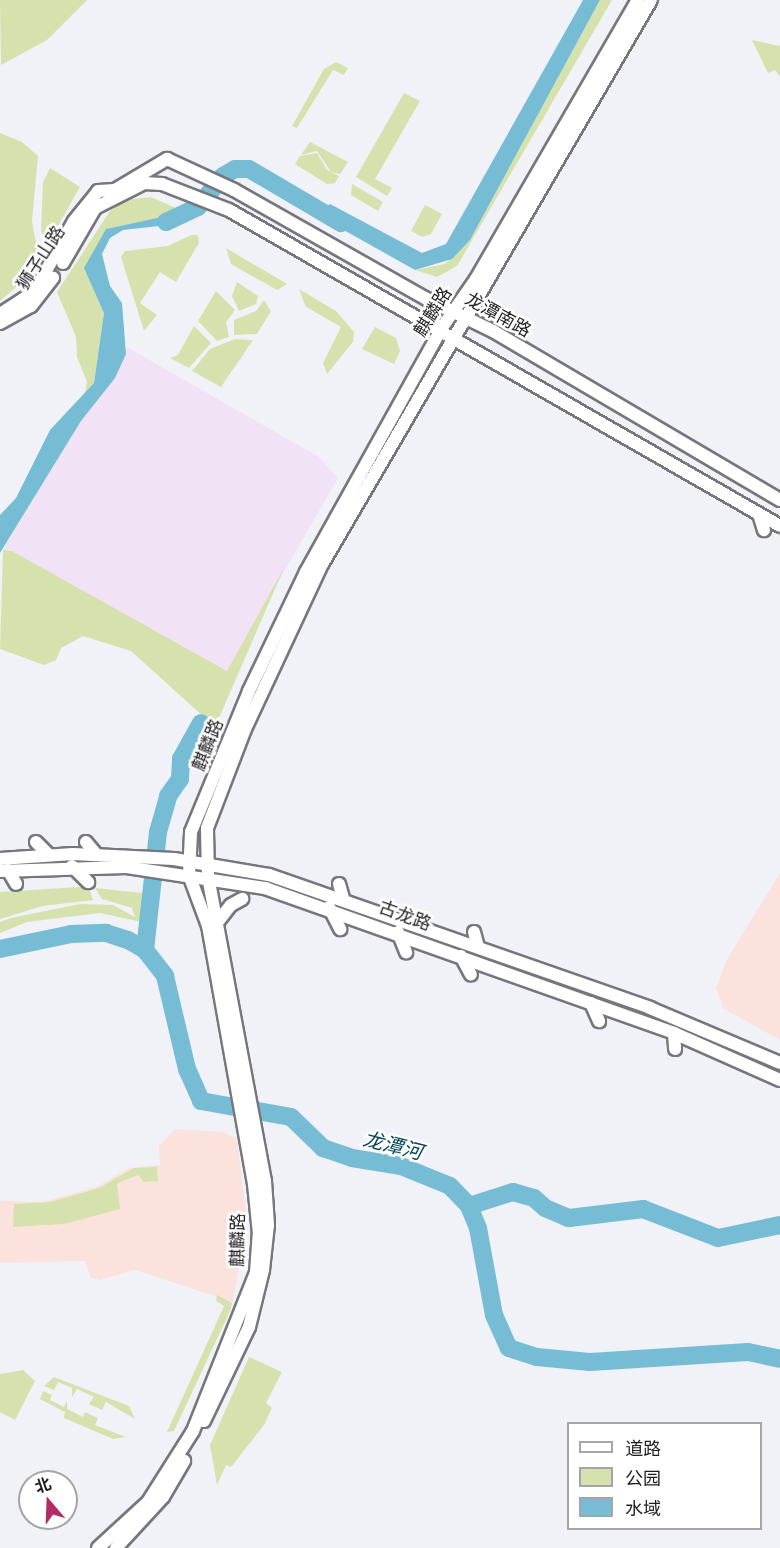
<!DOCTYPE html>
<meta charset="utf-8">
<style>
body{margin:0}
#map{position:relative;width:780px;height:1548px;overflow:hidden;background:#f1f2f8;font-family:"IBM Plex Serif","Noto Sans SC",serif}
div>[style]{position:absolute}
[style*='--x']{left:calc(var(--x)*1px);top:calc(var(--y)*1px);width:calc(var(--w)*1px);rotate:calc(var(--a)*1deg)}
.commercial>*{inset:0;background:#fce2dc}
.industrial>*{inset:0;background:#f1e2f6}
.green>*{inset:0;background:#d5e2ad}
.water>*{inset:0;background:#76bcd5}
.river>*{height:18px;margin:-9px;padding:0 9px;transform-origin:9px;border-radius:9px;background:#76bcd5}
.roads{filter:drop-shadow(2px 0 #76777d) drop-shadow(-2px 0 #76777d) drop-shadow(0 2px #76777d) drop-shadow(0 -2px #76777d)}
.secondary>*{height:12px;margin:-6px;padding:0 6px;transform-origin:6px;border-radius:6px;background:#fff}
.primary>*{height:12px;margin:-6px;padding:0 6px;transform-origin:6px;border-radius:6px;background:#fff}
span{translate:-50% -50%;white-space:nowrap;text-align:center;line-height:1.15;-webkit-text-stroke:5px #fff;paint-order:stroke}
.street-label{font-size:18px;color:#1f1f22}
.water-label{font-size:20px;color:#044557;font-style:italic}
.legend{position:absolute;left:567px;top:1422px;width:195px;height:108px;box-sizing:border-box;background:#fff;border:2px solid #a5a5a7;margin:0;padding:8px 10px;list-style:none;font-size:18px;color:#1f1f22}
.legend li{display:flex;align-items:center;gap:12px;height:30px}
.legend b{width:30px;border:2px solid #a5a5a7}
.north{position:absolute;left:18px;top:1470px;width:60px;height:60px;box-sizing:border-box;background:#fff;border:2px solid #a5a5a7;border-radius:50%;rotate:341deg;font-size:16px;font-weight:700;line-height:24px;text-align:center;color:#1f1f22}
.north::after{content:'';display:block;margin:auto;width:21px;height:27px;background:#b52b66;clip-path:polygon(50% 0,100% 100%,50% 72%,0 100%)}
</style>
<div id="map">
<div class="commercial">
<i style="clip-path:polygon(780px 873px,780px 1040px,723px 1008px,716px 988px,726px 961px)"></i>
<i style="clip-path:polygon(175px 1129px,223px 1132px,237px 1139px,247px 1220px,233px 1302px,135px 1270px,100px 1280px,91px 1278px,85px 1261px,0 1263px,0 1201px,43px 1202px,96px 1187px,129px 1168px,160px 1165px,159px 1146px)"></i>
</div>
<div class="industrial">
<i style="clip-path:polygon(127px 347px,319px 457px,338px 478px,227px 671px,12px 551px,3px 550px,81px 421px,115px 378px)"></i>
</div>
<div class="green">
<i style="clip-path:polygon(0 0,87px 0,47px 40px,1px 65px)"></i>
<i style="clip-path:polygon(600px 0,612px 0,457px 266px,437px 277px,415px 270px,445px 264px,470px 240px)"></i>
<i style="clip-path:polygon(752px 40px,780px 46px,780px 77px,775px 70px,768px 73px)"></i>
<i style="clip-path:polygon(336px 62px,348px 68px,344px 75px,333px 70px,297px 128px,292px 126px,324px 69px)"></i>
<i style="clip-path:polygon(404px 93px,420px 101px,375px 179px,392px 188px,387px 196px,356px 177px)"></i>
<i style="clip-path:polygon(0 133px,22px 142px,38px 156px,32px 221px,40px 266px,0 301px)"></i>
<i style="clip-path:polygon(310px 142px,348px 162px,340px 174px,331px 172px,317px 151px,301px 155px)"></i>
<i style="clip-path:polygon(317px 153px,327px 170px,339px 176px,335px 183px,327px 184px,295px 164px,300px 156px)"></i>
<i style="clip-path:polygon(50px 168px,80px 187px,46px 247px,41px 230px,43px 182px)"></i>
<i style="clip-path:polygon(352px 184px,383px 202px,378px 211px,351px 195px)"></i>
<i style="clip-path:polygon(151px 197px,185px 212px,107px 229px,85px 271px,98px 291px,104px 313px,94px 383px,85px 394px,87px 382px,77px 357px,76px 337px,57px 292px,110px 211px,125px 200px)"></i>
<i style="clip-path:polygon(425px 205px,442px 214px,431px 234px,422px 237px,411px 231px)"></i>
<i style="clip-path:polygon(191px 235px,198px 235px,199px 243px,176px 282px,160px 272px,140px 303px,157px 315px,144px 331px,121px 257px,125px 251px,168px 246px)"></i>
<i style="clip-path:polygon(226px 248px,287px 284px,277px 290px,231px 264px)"></i>
<i style="clip-path:polygon(237px 282px,258px 296px,256px 304px,239px 311px,232px 296px)"></i>
<i style="clip-path:polygon(299px 289px,336px 311px,354px 332px,353px 342px,327px 374px,323px 363px,341px 327px,306px 307px)"></i>
<i style="clip-path:polygon(216px 291px,235px 310px,226px 322px,229px 337px,217px 341px,198px 321px)"></i>
<i style="clip-path:polygon(264px 300px,271px 311px,257px 334px,234px 335px,234px 320px,256px 311px)"></i>
<i style="clip-path:polygon(194px 326px,211px 343px,189px 368px,170px 358px,178px 355px)"></i>
<i style="clip-path:polygon(375px 327px,396px 338px,400px 351px,394px 364px,362px 349px)"></i>
<i style="clip-path:polygon(235px 339px,253px 340px,221px 387px,192px 371px,210px 349px)"></i>
<i style="clip-path:polygon(3px 550px,12px 551px,227px 671px,285px 566px,215px 727px,131px 651px,83px 636px,61px 648px,56px 660px,44px 665px,0 649px)"></i>
<i style="clip-path:polygon(79px 887px,89px 888px,93px 900px,43px 906px,0 919px,0 892px)"></i>
<i style="clip-path:polygon(95px 888px,143px 893px,142px 922px,100px 913px,27px 922px,0 933px,0 922px,11px 918px,80px 904px,113px 905px,135px 917px,132px 908px,102px 899px)"></i>
<i style="clip-path:polygon(157px 1167px,158px 1181px,143px 1182px,139px 1175px,117px 1183px,120px 1209px,64px 1224px,13px 1227px,14px 1204px,50px 1202px,99px 1188px,134px 1168px)"></i>
<i style="clip-path:polygon(217px 1295px,232px 1303px,230px 1311px,174px 1431px,167px 1432px,224px 1306px,216px 1301px)"></i>
<i style="clip-path:polygon(249px 1357px,282px 1372px,266px 1403px,272px 1408px,264px 1425px,231px 1467px,226px 1465px,217px 1485px,210px 1445px)"></i>
<i style="clip-path:polygon(23px 1370px,35px 1381px,15px 1420px,0 1412px,0 1374px)"></i>
<i style="clip-path:polygon(54px 1377px,129px 1406px,135px 1419px,106px 1402px,102px 1410px,89px 1404px,94px 1397px,77px 1389px,72px 1397px,72px 1388px,58px 1382px,54px 1390px,44px 1386px)"></i>
<i style="clip-path:polygon(43px 1391px,52px 1395px,50px 1400px,64px 1407px,67px 1401px,67px 1409px,83px 1417px,85px 1412px,98px 1418px,95px 1425px,126px 1437px,113px 1439px,64px 1418px,65px 1412px,40px 1399px)"></i>
</div>
<div class="water">
<i style="clip-path:polygon(583px 0,600px 0,470px 240px,452px 259px,415px 270px,317px 215px,330px 204px,422px 253px,446px 244px)"></i>
<i style="clip-path:polygon(185px 212px,192px 215px,168px 225px,123px 230px,110px 238px,102px 254px,110px 286px,122px 303px,126px 354px,115px 378px,81px 421px,0 553px,0 515px,16px 498px,50px 430px,94px 383px,104px 313px,84px 268px,106px 229px)"></i>
</div>
<div class="river">
<i style="--x:166;--y:222;--w:35;--a:-25"></i>
<i style="--x:198;--y:207;--w:40;--a:-51"></i>
<i style="--x:223;--y:176;--w:14;--a:-30"></i>
<i style="--x:235;--y:169;--w:14;--a:0"></i>
<i style="--x:249;--y:169;--w:107;--a:30.4"></i>
<i style="--x:0;--y:949;--w:73;--a:-11.9"></i>
<i style="--x:71;--y:934;--w:35;--a:-2"></i>
<i style="--x:106;--y:933;--w:23;--a:18"></i>
<i style="--x:128;--y:940;--w:20;--a:30"></i>
<i style="--x:145;--y:950;--w:33;--a:52"></i>
<i style="--x:165;--y:976;--w:96;--a:76.7"></i>
<i style="--x:187;--y:1069;--w:35;--a:66"></i>
<i style="--x:201;--y:1101;--w:91;--a:10.1"></i>
<i style="--x:291;--y:1117;--w:45;--a:44.1"></i>
<i style="--x:323;--y:1148;--w:31;--a:19"></i>
<i style="--x:352;--y:1158;--w:50;--a:9.3"></i>
<i style="--x:401;--y:1166;--w:53;--a:22.2"></i>
<i style="--x:450;--y:1186;--w:28;--a:46"></i>
<i style="--x:469;--y:1206;--w:24;--a:68"></i>
<i style="--x:478;--y:1228;--w:88;--a:79.6"></i>
<i style="--x:494;--y:1315;--w:36;--a:66"></i>
<i style="--x:509;--y:1348;--w:29;--a:18"></i>
<i style="--x:537;--y:1357;--w:53;--a:5.4"></i>
<i style="--x:590;--y:1362;--w:158;--a:-3.6"></i>
<i style="--x:748;--y:1352;--w:33;--a:12"></i>
<i style="--x:145;--y:950;--w:119;--a:-83.7"></i>
<i style="--x:158;--y:832;--w:37;--a:-74"></i>
<i style="--x:168;--y:796;--w:21;--a:-55"></i>
<i style="--x:180;--y:779;--w:20;--a:-87"></i>
<i style="--x:181;--y:759;--w:41;--a:-60.9"></i>
<i style="--x:469;--y:1206;--w:46;--a:-17.7"></i>
<i style="--x:513;--y:1192;--w:22;--a:16"></i>
<i style="--x:534;--y:1198;--w:15;--a:42"></i>
<i style="--x:545;--y:1208;--w:26;--a:23"></i>
<i style="--x:569;--y:1218;--w:75;--a:-6.9"></i>
<i style="--x:643;--y:1209;--w:80;--a:21.1"></i>
<i style="--x:718;--y:1238;--w:63;--a:-11.8"></i>
</div>
<div class="roads">
<div class="secondary">
<i style="--x:63;--y:263;--w:64;--a:-59.8"></i>
<i style="--x:95;--y:208;--w:55;--a:-27"></i>
<i style="--x:144;--y:183;--w:18;--a:3"></i>
<i style="--x:162;--y:184;--w:72;--a:21.2"></i>
<i style="--x:229;--y:210;--w:635;--a:29.83"></i>
<i style="--x:0;--y:314;--w:40;--a:-32.9"></i>
<i style="--x:34;--y:292;--w:81;--a:-60.6"></i>
<i style="--x:74;--y:221;--w:38;--a:-51"></i>
<i style="--x:98;--y:191;--w:17;--a:-3"></i>
<i style="--x:115;--y:190;--w:61;--a:-30.8"></i>
<i style="--x:167;--y:159;--w:74;--a:24.8"></i>
<i style="--x:234;--y:190;--w:222;--a:29.5"></i>
<i style="--x:427;--y:299;--w:73;--a:25.9"></i>
<i style="--x:493;--y:331;--w:333;--a:30.5"></i>
<i style="--x:0;--y:323;--w:35;--a:-29"></i>
<i style="--x:31;--y:306;--w:36;--a:-52"></i>
<i style="--x:759;--y:514;--w:17;--a:73"></i>
<i style="--x:216;--y:924;--w:24;--a:-52"></i>
<i style="--x:231;--y:905;--w:13;--a:-29"></i>
<i style="--x:204;--y:1421;--w:104;--a:-64.4"></i>
<i style="--x:249;--y:1327;--w:59;--a:-76.2"></i>
<i style="--x:263;--y:1270;--w:45;--a:-83.7"></i>
<i style="--x:268;--y:1225;--w:44;--a:-93.9"></i>
<i style="--x:265;--y:1181;--w:309;--a:-100.6"></i>
<i style="--x:208;--y:877;--w:49;--a:-91.2"></i>
<i style="--x:207;--y:828;--w:106;--a:-69"></i>
<i style="--x:245;--y:729;--w:180;--a:-65"></i>
<i style="--x:321;--y:566;--w:655;--a:-59.76"></i>
<i style="--x:98;--y:1548;--w:68;--a:-42.6"></i>
<i style="--x:148;--y:1502;--w:84;--a:-57.6"></i>
<i style="--x:193;--y:1431;--w:170;--a:-68.3"></i>
<i style="--x:256;--y:1273;--w:39;--a:-86"></i>
<i style="--x:259;--y:1234;--w:50;--a:-95.7"></i>
<i style="--x:254;--y:1184;--w:262;--a:-100.1"></i>
<i style="--x:208;--y:926;--w:54;--a:-110.4"></i>
<i style="--x:189;--y:875;--w:43;--a:-87.3"></i>
<i style="--x:191;--y:832;--w:152;--a:-67.6"></i>
<i style="--x:249;--y:691;--w:132;--a:-64.4"></i>
<i style="--x:306;--y:572;--w:278;--a:-60.9"></i>
<i style="--x:441;--y:329;--w:61;--a:-55"></i>
<i style="--x:476;--y:279;--w:323;--a:-59.9"></i>
<i style="--x:116;--y:1548;--w:69;--a:-47.3"></i>
<i style="--x:163;--y:1497;--w:42;--a:-59.7"></i>
</div>
<div class="primary">
<i style="--x:36;--y:842;--w:18;--a:45"></i>
<i style="--x:86;--y:842;--w:17;--a:50"></i>
<i style="--x:0;--y:859;--w:73;--a:-3.9"></i>
<i style="--x:73;--y:854;--w:101;--a:2.8"></i>
<i style="--x:174;--y:859;--w:96;--a:9.6"></i>
<i style="--x:269;--y:875;--w:404;--a:19.2"></i>
<i style="--x:650;--y:1008;--w:141;--a:22.9"></i>
<i style="--x:72;--y:866;--w:23;--a:45"></i>
<i style="--x:8;--y:870;--w:16;--a:60"></i>
<i style="--x:0;--y:871;--w:126;--a:-1.8"></i>
<i style="--x:126;--y:867;--w:141;--a:8.6"></i>
<i style="--x:265;--y:888;--w:434;--a:19.5"></i>
<i style="--x:674;--y:1033;--w:116;--a:23.9"></i>
<i style="--x:339;--y:884;--w:15;--a:74"></i>
<i style="--x:329;--y:907;--w:25;--a:63"></i>
<i style="--x:398;--y:932;--w:22;--a:68"></i>
<i style="--x:474;--y:932;--w:16;--a:75"></i>
<i style="--x:461;--y:956;--w:21;--a:62"></i>
<i style="--x:591;--y:1003;--w:20;--a:66"></i>
<i style="--x:674;--y:1033;--w:16;--a:86"></i>
</div>
</div>
<div class="street-label">
<span style="left:41px;top:258px;rotate:-57deg">狮子山路</span>
<span style="left:433px;top:312px;rotate:-58deg">麒麟路</span>
<span style="left:498px;top:315px;rotate:29deg">龙潭南路</span>
<span style="left:208px;top:745px;rotate:-68deg">麒麟路</span>
<span style="left:405px;top:916px;rotate:20deg">古龙路</span>
<span style="left:238px;top:1240px;rotate:-89deg">麒麟路</span>
</div>
<div class="water-label">
<span style="left:393px;top:1145px;rotate:14deg">龙潭河</span>
</div>
<ul class="legend">
<li><b style="height:8px;background:#fff"></b>道路</li>
<li><b style="height:16px;background:#d5e2ad"></b>公园</li>
<li><b style="height:16px;background:#76bcd5"></b>水域</li>
</ul>
<div class="north">北</div>
</div>
